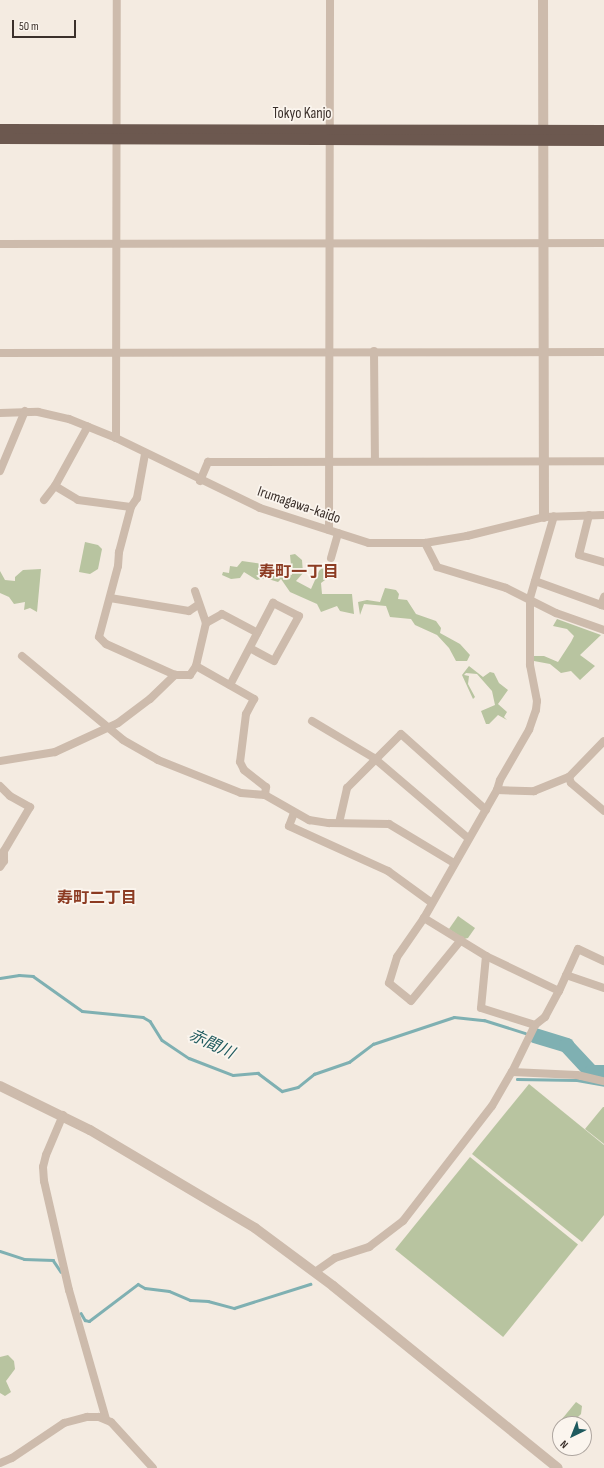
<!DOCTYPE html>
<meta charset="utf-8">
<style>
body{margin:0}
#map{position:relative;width:604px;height:1468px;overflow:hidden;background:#f4ebe1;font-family:"Sofia Sans Condensed","Noto Sans JP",sans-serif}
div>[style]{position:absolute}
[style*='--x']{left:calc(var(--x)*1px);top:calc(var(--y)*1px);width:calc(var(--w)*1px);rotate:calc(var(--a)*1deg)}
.green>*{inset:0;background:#b8c4a0;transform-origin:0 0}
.stream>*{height:2.5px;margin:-1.25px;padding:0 1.25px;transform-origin:1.25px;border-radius:1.25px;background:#7fb0b2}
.river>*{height:15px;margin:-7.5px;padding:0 7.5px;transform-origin:7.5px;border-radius:7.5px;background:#7fb0b2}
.minor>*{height:8px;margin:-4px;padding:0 4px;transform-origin:4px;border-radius:4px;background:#cdbbac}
.tertiary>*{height:10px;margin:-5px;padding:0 5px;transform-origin:5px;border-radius:5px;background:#cdbbac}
.trunk>*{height:11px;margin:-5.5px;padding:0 5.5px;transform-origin:5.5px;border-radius:5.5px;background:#6c584f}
span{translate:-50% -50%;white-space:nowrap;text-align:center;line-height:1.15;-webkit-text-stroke:3.5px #fbf5ee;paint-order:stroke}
.street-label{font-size:15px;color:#3b302b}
.neighbourhood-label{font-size:16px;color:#8c3b22;font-weight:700}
.water-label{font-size:16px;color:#1f5a5e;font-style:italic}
.north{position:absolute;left:552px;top:1416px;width:40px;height:40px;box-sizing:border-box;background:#fbf5ee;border:1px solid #aea6a0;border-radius:50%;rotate:223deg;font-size:11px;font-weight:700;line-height:16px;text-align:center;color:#3b302b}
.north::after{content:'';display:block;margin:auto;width:14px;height:18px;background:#1f5a5e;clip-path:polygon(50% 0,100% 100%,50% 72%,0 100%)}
.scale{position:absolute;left:12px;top:20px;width:64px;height:18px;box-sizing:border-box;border:2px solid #3b302b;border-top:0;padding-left:5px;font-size:12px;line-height:14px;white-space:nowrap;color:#3b302b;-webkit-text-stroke:3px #fbf5ee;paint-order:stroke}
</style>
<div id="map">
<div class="green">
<i style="clip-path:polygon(85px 542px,98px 545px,102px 549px,98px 569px,90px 574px,79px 572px)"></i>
<i style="clip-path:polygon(295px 554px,302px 560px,303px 573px,296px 581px,311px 589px,319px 571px,323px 567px,326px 569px,324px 575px,325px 580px,321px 583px,322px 594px,352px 594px,354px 614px,340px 611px,337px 606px,321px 612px,317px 604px,290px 592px,281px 579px,278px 582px,265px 578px,257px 580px,244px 572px,240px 578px,231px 579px,222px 575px,223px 572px,229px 573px,230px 566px,237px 567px,242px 561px,263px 564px,276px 573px,292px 575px,290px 555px)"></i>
<i style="clip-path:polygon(41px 569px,37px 612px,30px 608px,24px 610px,25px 602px,14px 604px,9px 597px,0 593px,0 571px,5px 580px,15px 581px,15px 577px,23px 570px)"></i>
<i style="clip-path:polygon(385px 588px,396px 590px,399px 594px,398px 599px,407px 600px,416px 614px,436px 621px,441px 628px,440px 633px,460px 644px,470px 655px,467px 661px,456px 661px,449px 648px,437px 635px,415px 625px,411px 619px,390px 617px,386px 606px,364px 604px,360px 615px,358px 602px,367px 600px,380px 602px)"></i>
<i style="clip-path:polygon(557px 619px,601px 635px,580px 655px,595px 666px,580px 680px,571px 671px,561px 673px,550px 664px,534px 661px,533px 658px,534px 656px,544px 656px,558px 662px,571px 642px,574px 636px,567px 629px,553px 626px)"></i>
<i style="clip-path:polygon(469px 666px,483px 677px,490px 672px,494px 673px,499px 683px,508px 690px,498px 704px,507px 712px,504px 717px,507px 720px,498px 715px,489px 724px,486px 724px,481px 711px,495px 705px,492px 691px,477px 674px,466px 673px,464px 675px,469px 676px,468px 684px,475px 697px,473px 699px,462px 675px)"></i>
<i style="clip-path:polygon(458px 916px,475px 928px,468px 938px,464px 939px,449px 929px)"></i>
<i style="clip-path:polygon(529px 1084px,604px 1145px,604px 1215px,582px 1242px,472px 1154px)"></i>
<i style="clip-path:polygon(603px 1107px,604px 1107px,604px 1144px,585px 1129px)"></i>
<i style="left:470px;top:1157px;width:139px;height:119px;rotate:39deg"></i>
<i style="clip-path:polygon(8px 1355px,14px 1361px,15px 1369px,6px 1381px,11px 1392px,5px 1396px,0 1393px,0 1357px)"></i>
<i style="clip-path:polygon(576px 1402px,582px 1406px,581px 1414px,573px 1422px,564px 1423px,562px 1419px)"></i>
</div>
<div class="stream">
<i style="--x:0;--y:978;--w:19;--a:-9"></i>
<i style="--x:19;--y:975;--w:14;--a:4"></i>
<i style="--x:33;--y:976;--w:60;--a:35.5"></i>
<i style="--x:82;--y:1011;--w:61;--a:5.6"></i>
<i style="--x:143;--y:1017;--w:8;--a:30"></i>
<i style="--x:150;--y:1021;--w:22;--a:58"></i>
<i style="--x:162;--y:1040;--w:32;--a:34"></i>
<i style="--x:189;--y:1058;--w:47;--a:21.1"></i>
<i style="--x:233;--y:1075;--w:25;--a:-5"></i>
<i style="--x:258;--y:1073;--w:30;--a:37"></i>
<i style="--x:282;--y:1091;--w:16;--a:-14"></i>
<i style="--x:298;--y:1087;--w:21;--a:-39"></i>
<i style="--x:314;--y:1074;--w:37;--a:-19"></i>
<i style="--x:349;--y:1062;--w:30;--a:-37"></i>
<i style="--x:373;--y:1044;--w:85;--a:-18.4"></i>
<i style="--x:454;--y:1017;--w:30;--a:6"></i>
<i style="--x:484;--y:1020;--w:43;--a:17.6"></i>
<i style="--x:517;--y:1079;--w:60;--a:1"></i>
<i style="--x:577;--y:1080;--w:27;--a:10"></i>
<i style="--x:0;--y:1251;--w:25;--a:18"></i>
<i style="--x:24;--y:1259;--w:29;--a:2"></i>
<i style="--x:53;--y:1260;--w:14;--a:56"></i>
<i style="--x:81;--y:1313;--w:8;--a:60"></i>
<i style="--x:85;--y:1320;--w:4;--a:14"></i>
<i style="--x:89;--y:1321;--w:61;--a:-37.1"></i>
<i style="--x:138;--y:1284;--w:8;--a:30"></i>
<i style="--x:145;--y:1288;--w:24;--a:7"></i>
<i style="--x:169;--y:1291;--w:23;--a:23"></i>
<i style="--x:190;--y:1300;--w:18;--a:3"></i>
<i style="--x:208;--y:1301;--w:27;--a:15"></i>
<i style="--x:234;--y:1308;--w:80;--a:-17.5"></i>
</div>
<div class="river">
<i style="--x:534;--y:1035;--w:34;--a:17"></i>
<i style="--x:566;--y:1045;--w:37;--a:47"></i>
<i style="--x:591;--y:1072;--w:13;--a:0"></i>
</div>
<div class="minor">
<i style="--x:0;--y:244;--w:604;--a:-0.09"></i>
<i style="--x:374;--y:351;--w:110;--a:89.5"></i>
<i style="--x:0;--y:353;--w:604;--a:-0.09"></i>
<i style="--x:0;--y:413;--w:38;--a:-2"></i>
<i style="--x:38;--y:412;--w:32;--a:13"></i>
<i style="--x:69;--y:419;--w:51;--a:22"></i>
<i style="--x:116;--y:438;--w:160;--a:25.9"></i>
<i style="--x:260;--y:508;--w:114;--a:17.8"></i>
<i style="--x:369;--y:543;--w:56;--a:0"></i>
<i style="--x:425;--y:543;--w:43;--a:-9.5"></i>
<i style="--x:467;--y:536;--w:79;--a:-13.9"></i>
<i style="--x:544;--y:517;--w:60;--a:-1.9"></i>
<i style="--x:116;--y:438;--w:438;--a:-89.9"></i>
<i style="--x:145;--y:454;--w:45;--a:100.3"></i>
<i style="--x:137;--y:498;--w:11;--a:124"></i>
<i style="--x:131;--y:507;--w:47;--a:104.9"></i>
<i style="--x:119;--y:552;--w:14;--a:94"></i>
<i style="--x:118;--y:566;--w:73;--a:105"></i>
<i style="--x:99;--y:637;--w:10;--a:45"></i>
<i style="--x:106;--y:644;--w:76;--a:24.2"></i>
<i style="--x:0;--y:471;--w:65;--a:-67.4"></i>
<i style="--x:200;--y:481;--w:21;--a:-67"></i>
<i style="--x:208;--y:462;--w:396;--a:-0.1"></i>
<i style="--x:55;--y:486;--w:27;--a:31"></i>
<i style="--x:78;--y:500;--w:53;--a:7.5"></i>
<i style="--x:44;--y:500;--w:18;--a:-52"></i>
<i style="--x:55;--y:486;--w:68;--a:-61.2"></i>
<i style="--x:589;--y:515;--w:41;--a:104"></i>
<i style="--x:579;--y:555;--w:26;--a:16"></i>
<i style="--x:329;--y:530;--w:530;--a:-89.89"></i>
<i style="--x:425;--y:543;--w:27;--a:63"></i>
<i style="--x:437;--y:567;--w:72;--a:16.9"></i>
<i style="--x:506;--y:588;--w:56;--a:26.6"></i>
<i style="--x:556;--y:613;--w:51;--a:19.5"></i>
<i style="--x:331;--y:558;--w:26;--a:-74"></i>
<i style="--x:535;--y:581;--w:73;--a:19.9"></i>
<i style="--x:195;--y:591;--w:34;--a:71"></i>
<i style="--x:206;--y:623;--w:44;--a:103.1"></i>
<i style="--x:196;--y:666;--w:67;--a:29.6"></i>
<i style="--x:254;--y:699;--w:17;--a:118"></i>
<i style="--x:246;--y:714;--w:48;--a:97.1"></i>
<i style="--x:240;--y:762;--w:9;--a:63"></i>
<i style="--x:244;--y:770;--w:28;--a:38"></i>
<i style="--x:266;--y:787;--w:8;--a:97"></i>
<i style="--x:110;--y:598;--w:80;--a:9.3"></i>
<i style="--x:189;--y:611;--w:11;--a:-34"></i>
<i style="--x:601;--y:605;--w:9;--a:-69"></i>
<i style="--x:206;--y:623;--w:18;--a:-29"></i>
<i style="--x:222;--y:614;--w:40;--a:28"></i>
<i style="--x:22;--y:656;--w:131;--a:39.7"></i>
<i style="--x:123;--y:740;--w:40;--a:29.7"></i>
<i style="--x:158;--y:760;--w:89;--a:21.7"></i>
<i style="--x:241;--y:793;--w:24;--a:5"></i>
<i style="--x:265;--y:795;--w:51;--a:29.6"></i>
<i style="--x:309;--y:820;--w:20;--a:9"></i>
<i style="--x:329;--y:823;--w:60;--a:1"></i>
<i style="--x:389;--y:824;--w:76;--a:31"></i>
<i style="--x:230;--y:685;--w:93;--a:-62.3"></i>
<i style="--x:273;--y:603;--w:29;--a:27"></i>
<i style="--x:299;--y:616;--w:51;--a:119.1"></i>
<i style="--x:274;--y:661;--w:27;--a:-152"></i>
<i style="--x:312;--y:721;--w:72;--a:30.8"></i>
<i style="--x:374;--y:758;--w:123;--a:40.4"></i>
<i style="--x:0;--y:761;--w:56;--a:-9.3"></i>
<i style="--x:55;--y:752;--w:69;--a:-24.7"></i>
<i style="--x:118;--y:723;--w:40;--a:-37"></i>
<i style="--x:150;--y:699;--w:35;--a:-44"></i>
<i style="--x:175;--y:675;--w:15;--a:0"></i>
<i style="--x:190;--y:675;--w:11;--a:-56"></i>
<i style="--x:569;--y:777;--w:6;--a:72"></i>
<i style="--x:571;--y:783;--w:43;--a:40.3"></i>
<i style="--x:0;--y:786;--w:14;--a:45"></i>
<i style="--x:10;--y:796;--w:23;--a:29"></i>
<i style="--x:30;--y:807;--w:51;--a:120.6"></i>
<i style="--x:4;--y:851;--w:10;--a:90"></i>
<i style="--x:4;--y:861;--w:7;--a:124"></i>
<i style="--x:497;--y:790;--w:37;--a:2"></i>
<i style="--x:534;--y:791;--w:38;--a:-22"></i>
<i style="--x:569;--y:777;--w:50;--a:-45.8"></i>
<i style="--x:294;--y:813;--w:14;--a:111"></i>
<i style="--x:289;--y:826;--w:109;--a:24.4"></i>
<i style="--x:388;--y:871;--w:54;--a:36"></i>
<i style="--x:339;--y:823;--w:36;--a:-77"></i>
<i style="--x:347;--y:788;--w:76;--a:-45"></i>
<i style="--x:401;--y:734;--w:114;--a:41.8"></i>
<i style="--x:424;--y:918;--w:47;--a:124.7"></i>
<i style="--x:397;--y:957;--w:27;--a:107"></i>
<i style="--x:389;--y:983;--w:28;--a:39"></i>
<i style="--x:411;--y:1001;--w:79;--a:-50.7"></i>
<i style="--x:486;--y:956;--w:52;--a:95.5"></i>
<i style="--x:481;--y:1008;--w:57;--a:17.5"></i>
<i style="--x:566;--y:975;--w:40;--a:18.9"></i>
<i style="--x:559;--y:991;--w:46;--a:-65.7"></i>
<i style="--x:578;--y:949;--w:29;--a:25"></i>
<i style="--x:512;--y:1072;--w:52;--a:-63.9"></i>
<i style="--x:535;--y:1025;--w:13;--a:-39"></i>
<i style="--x:545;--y:1017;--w:30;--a:-62"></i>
<i style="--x:559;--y:991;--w:81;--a:-154.4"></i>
<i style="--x:486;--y:956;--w:73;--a:-148.5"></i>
<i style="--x:424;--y:918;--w:147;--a:-60.3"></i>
<i style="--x:497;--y:790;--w:10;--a:-73"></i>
<i style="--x:500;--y:780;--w:58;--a:-59.9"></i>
<i style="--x:529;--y:730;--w:21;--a:-71"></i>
<i style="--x:536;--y:710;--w:9;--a:-84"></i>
<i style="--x:537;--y:701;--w:37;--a:-101"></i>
<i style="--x:530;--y:665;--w:67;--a:-90"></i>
<i style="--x:530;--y:598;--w:85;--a:-73.7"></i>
<i style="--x:63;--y:1115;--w:43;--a:113"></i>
<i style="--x:46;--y:1155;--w:12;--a:104"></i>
<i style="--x:43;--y:1167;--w:14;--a:86"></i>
<i style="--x:44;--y:1181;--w:112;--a:77.1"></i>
<i style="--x:69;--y:1290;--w:134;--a:74"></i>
<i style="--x:315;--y:1272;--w:24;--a:-35"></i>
<i style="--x:335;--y:1258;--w:36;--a:-18"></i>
<i style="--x:369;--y:1247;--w:43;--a:-37.4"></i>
<i style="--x:403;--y:1221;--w:145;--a:-52.3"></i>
<i style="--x:492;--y:1106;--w:39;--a:-60"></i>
<i style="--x:512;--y:1072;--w:65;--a:2.6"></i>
<i style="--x:577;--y:1075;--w:28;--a:13"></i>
<i style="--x:0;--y:1463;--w:13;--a:-23"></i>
<i style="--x:12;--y:1458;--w:63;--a:-33.9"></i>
<i style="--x:64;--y:1423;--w:24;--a:-15"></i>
<i style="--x:87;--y:1417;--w:12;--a:0"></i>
<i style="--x:99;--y:1417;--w:13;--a:23"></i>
<i style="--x:111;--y:1422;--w:62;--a:47.6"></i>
</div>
<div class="tertiary">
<i style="--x:543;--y:0;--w:517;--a:89.89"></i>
<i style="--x:0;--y:1086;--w:100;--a:26.1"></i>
<i style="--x:90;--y:1130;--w:192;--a:30.7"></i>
<i style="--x:255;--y:1228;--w:97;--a:36.6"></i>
<i style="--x:333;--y:1286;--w:289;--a:39"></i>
</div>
<div class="trunk">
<i style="--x:0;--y:129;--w:604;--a:0.09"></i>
<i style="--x:0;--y:138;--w:604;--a:0.19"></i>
</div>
<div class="street-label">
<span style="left:302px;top:114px">Tokyo Kanjo</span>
<span style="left:299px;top:505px;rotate:19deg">Irumagawa-kaido</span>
</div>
<div class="neighbourhood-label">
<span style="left:299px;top:573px">寿町一丁目</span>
<span style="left:97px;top:899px">寿町二丁目</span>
</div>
<div class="water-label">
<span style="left:211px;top:1045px;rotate:25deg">赤間川</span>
</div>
<div class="north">N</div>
<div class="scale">50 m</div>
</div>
